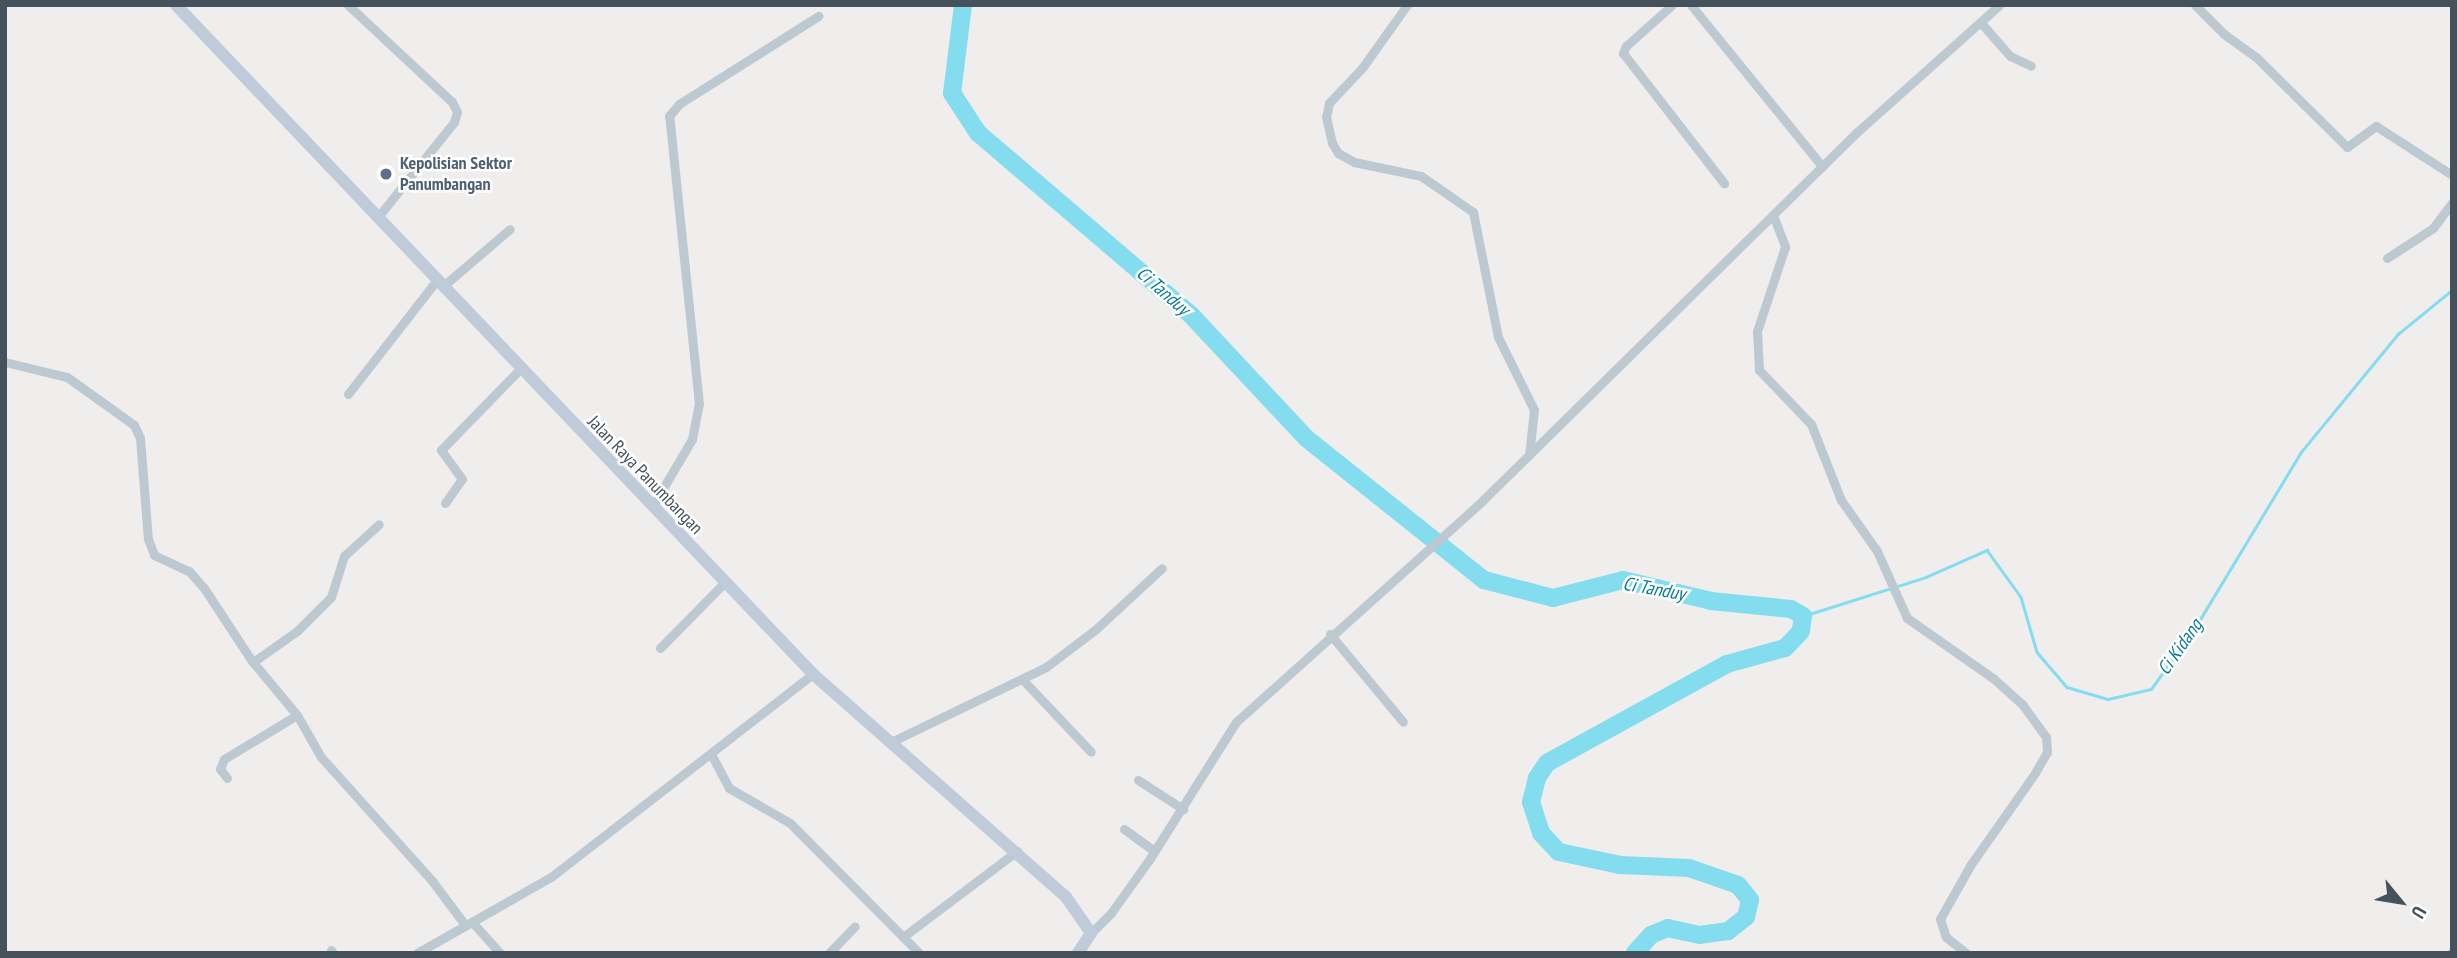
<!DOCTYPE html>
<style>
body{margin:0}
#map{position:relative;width:2457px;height:958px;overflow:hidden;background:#f0eded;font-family:"PT Sans Narrow",sans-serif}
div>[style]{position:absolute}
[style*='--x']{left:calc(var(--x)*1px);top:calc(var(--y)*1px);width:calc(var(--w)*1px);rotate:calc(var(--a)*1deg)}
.stream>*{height:2.5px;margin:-1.25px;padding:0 1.25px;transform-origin:1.25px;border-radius:1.25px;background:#84dcef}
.river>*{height:18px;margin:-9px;padding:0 9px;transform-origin:9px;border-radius:9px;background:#84dcef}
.street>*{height:9px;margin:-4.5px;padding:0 4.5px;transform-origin:4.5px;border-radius:4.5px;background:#bdc9d1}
.secondary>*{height:12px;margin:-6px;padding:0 6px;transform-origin:6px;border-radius:6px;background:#bfcbd8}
.dots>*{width:19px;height:19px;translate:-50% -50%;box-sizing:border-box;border:4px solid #fff;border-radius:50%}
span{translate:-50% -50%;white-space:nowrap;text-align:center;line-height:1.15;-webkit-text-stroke:5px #fff;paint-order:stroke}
.service-label{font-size:18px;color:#4e5e75;font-weight:700}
.left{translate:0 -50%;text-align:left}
.street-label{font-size:18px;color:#45525c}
.water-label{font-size:19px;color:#087c96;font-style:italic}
.frame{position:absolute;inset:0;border:7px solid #45525c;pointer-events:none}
.north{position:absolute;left:2366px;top:867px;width:70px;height:70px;-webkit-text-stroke:5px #fff;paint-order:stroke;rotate:120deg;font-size:19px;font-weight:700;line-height:28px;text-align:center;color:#45525c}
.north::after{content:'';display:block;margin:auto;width:24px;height:32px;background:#45525c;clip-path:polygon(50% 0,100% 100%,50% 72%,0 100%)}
</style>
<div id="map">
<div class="stream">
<i style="--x:1803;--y:616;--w:129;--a:-17.6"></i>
<i style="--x:1926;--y:577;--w:67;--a:-23.9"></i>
<i style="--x:1987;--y:550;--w:58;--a:54.1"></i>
<i style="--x:2021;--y:597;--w:57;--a:73.8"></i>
<i style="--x:2037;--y:652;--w:46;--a:49.4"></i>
<i style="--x:2067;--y:687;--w:43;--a:16.3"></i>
<i style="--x:2108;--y:699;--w:44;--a:-13.1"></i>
<i style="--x:2151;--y:689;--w:72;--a:-54.1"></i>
<i style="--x:2193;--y:631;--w:209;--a:-58.9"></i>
<i style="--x:2301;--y:452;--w:153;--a:-50.6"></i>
<i style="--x:2398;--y:334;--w:70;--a:-39.2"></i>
</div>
<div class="river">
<i style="--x:963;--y:5;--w:89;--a:97.1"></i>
<i style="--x:952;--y:93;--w:48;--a:57"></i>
<i style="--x:978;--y:133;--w:280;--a:40.5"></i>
<i style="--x:1191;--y:315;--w:168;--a:46.9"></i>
<i style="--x:1306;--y:438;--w:228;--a:38.6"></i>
<i style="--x:1484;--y:580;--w:71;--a:14.6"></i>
<i style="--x:1553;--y:598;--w:72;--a:-14.4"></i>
<i style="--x:1623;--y:580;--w:90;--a:13.4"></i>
<i style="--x:1711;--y:601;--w:80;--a:5.7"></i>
<i style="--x:1791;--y:609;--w:14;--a:30"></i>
<i style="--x:1803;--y:616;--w:15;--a:98"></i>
<i style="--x:1801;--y:631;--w:23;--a:133"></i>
<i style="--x:1785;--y:648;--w:60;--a:164.6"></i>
<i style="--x:1727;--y:664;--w:205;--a:151.2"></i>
<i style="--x:1547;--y:763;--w:18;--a:124"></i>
<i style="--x:1537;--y:778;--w:25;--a:104"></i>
<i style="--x:1531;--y:802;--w:33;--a:72"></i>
<i style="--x:1541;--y:833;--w:26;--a:47"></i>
<i style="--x:1559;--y:852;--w:62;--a:12"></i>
<i style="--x:1620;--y:865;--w:69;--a:2.5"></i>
<i style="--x:1689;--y:868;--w:52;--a:19.1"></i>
<i style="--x:1738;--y:885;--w:19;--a:51"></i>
<i style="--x:1750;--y:900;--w:17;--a:103"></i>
<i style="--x:1746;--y:917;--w:23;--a:142"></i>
<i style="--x:1728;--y:931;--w:28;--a:172"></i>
<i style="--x:1700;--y:935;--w:33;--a:-168"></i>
<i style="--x:1668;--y:928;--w:18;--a:158"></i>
<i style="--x:1651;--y:935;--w:24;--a:132"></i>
</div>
<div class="street">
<i style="--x:348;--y:5;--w:142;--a:43"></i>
<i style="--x:452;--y:102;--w:11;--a:63"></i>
<i style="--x:457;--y:112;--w:10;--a:107"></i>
<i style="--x:454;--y:122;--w:123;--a:128.7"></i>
<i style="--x:1407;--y:5;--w:77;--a:125.5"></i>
<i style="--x:1362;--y:68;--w:48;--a:133.3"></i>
<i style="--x:1329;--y:103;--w:14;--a:102"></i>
<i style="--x:1326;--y:117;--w:27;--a:77"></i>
<i style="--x:1332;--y:143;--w:12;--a:59"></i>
<i style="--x:1338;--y:153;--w:18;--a:29"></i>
<i style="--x:1354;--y:162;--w:68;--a:11.8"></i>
<i style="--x:1421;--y:176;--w:63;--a:34.7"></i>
<i style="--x:1473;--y:212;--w:127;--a:78.7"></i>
<i style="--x:1498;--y:337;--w:81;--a:63.7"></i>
<i style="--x:1534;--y:410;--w:45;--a:96.3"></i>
<i style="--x:1672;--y:5;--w:62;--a:138.3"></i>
<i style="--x:1626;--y:46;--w:8;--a:113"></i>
<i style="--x:1623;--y:53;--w:165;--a:52.2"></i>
<i style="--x:1691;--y:5;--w:208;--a:50.9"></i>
<i style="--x:2195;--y:5;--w:41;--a:45"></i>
<i style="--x:2224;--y:34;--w:39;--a:36"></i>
<i style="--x:2256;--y:57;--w:128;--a:44.7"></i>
<i style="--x:2347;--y:147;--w:36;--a:-36"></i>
<i style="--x:2376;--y:126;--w:90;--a:32.8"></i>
<i style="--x:1982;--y:24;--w:43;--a:48.8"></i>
<i style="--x:2010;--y:56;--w:23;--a:25"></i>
<i style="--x:1773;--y:215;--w:34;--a:69"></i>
<i style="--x:1785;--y:247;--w:89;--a:108.4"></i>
<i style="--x:1757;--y:331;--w:39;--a:87"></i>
<i style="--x:1759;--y:370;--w:75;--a:46.1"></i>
<i style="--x:1811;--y:424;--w:82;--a:68.5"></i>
<i style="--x:1841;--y:500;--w:62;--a:54.8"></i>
<i style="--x:1877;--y:551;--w:73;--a:65.9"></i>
<i style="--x:1907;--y:618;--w:106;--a:35"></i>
<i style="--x:1994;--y:679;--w:38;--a:42"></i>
<i style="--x:2022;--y:704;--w:41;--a:54"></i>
<i style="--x:2046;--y:737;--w:15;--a:86"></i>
<i style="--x:2047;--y:752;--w:24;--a:120"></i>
<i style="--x:2035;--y:773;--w:111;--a:125.1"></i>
<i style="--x:1971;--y:864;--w:63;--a:119.4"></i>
<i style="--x:1940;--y:919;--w:19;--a:72"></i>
<i style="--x:1946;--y:937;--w:26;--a:39"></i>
<i style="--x:2387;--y:258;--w:55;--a:-33.1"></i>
<i style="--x:2433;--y:228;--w:31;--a:-53"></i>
<i style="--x:442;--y:287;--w:89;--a:-40.5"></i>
<i style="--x:5;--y:362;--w:64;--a:13.6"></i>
<i style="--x:67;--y:377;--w:82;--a:35.6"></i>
<i style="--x:134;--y:425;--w:14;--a:65"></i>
<i style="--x:140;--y:438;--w:101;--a:85.5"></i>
<i style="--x:148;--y:539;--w:17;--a:69"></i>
<i style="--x:154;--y:555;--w:38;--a:25"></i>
<i style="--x:189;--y:571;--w:23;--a:49"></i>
<i style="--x:204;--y:588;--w:87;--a:56.7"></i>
<i style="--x:252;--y:661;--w:70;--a:50.2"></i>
<i style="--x:297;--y:715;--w:48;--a:60.3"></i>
<i style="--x:321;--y:757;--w:168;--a:48.1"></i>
<i style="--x:433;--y:882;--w:54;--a:53.3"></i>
<i style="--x:348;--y:394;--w:143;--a:-52.1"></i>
<i style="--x:445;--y:503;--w:29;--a:-55"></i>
<i style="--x:462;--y:479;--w:36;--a:-126"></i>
<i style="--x:441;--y:450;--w:112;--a:-45.7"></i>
<i style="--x:652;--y:507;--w:79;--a:-59.5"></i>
<i style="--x:692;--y:439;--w:36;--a:-79"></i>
<i style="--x:699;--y:404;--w:290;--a:-95.9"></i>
<i style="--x:669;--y:116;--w:16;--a:-50"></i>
<i style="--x:679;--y:104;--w:165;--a:-32.3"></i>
<i style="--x:1330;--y:634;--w:114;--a:50.3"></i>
<i style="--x:660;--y:648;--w:91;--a:-45.4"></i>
<i style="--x:253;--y:662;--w:54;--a:-35.2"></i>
<i style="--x:297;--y:631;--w:48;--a:-45"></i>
<i style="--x:331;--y:597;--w:43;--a:-72.4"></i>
<i style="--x:344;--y:556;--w:47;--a:-42.4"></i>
<i style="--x:1022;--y:679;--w:100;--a:46.6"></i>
<i style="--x:891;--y:742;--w:172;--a:-25.8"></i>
<i style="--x:1046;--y:667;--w:61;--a:-37.1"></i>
<i style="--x:1095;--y:630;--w:91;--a:-42.8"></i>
<i style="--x:711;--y:754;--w:38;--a:62"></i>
<i style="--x:729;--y:788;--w:70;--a:29.8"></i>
<i style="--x:790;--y:823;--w:183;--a:45.2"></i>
<i style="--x:227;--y:778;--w:11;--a:-128"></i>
<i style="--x:220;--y:769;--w:11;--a:-68"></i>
<i style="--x:224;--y:759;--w:85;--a:-31.1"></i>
<i style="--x:1138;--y:780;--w:54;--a:32.8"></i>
<i style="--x:1124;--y:829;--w:37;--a:36"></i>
<i style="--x:472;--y:922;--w:42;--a:47.9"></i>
<i style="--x:1091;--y:933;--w:28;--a:-45"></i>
<i style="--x:1111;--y:913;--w:65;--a:-54.4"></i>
<i style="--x:1149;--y:860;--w:163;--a:-57.8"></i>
<i style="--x:1236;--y:722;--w:331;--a:-41.9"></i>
<i style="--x:1482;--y:501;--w:525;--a:-44.54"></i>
<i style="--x:1856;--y:133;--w:192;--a:-41.8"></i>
<i style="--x:903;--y:937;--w:143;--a:-37"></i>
<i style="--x:331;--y:950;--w:4;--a:56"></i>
<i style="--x:417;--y:953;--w:154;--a:-29.6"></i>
<i style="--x:551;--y:877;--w:331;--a:-37.8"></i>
<i style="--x:829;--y:953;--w:37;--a:-46"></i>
<i style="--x:2451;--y:953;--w:1;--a:-45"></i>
</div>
<div class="secondary">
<i style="--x:176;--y:5;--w:924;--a:46.4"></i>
<i style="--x:813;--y:674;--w:337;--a:41.4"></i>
<i style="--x:1066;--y:897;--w:44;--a:55.2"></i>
<i style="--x:1091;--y:933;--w:24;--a:123"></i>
</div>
<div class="dots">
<i style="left:386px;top:174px;background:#5c6f8a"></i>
</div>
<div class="service-label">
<span class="left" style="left:400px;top:174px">Kepolisian Sektor<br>Panumbangan</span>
</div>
<div class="street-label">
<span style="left:645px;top:475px;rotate:46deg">Jalan Raya Panumbangan</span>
</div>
<div class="water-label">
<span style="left:1163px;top:291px;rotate:41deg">Ci Tanduy</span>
<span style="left:1654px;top:589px;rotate:10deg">Ci Tanduy</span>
<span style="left:2180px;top:647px;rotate:-55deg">Ci Kidang</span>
</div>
<div class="frame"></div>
<div class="north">U</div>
</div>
